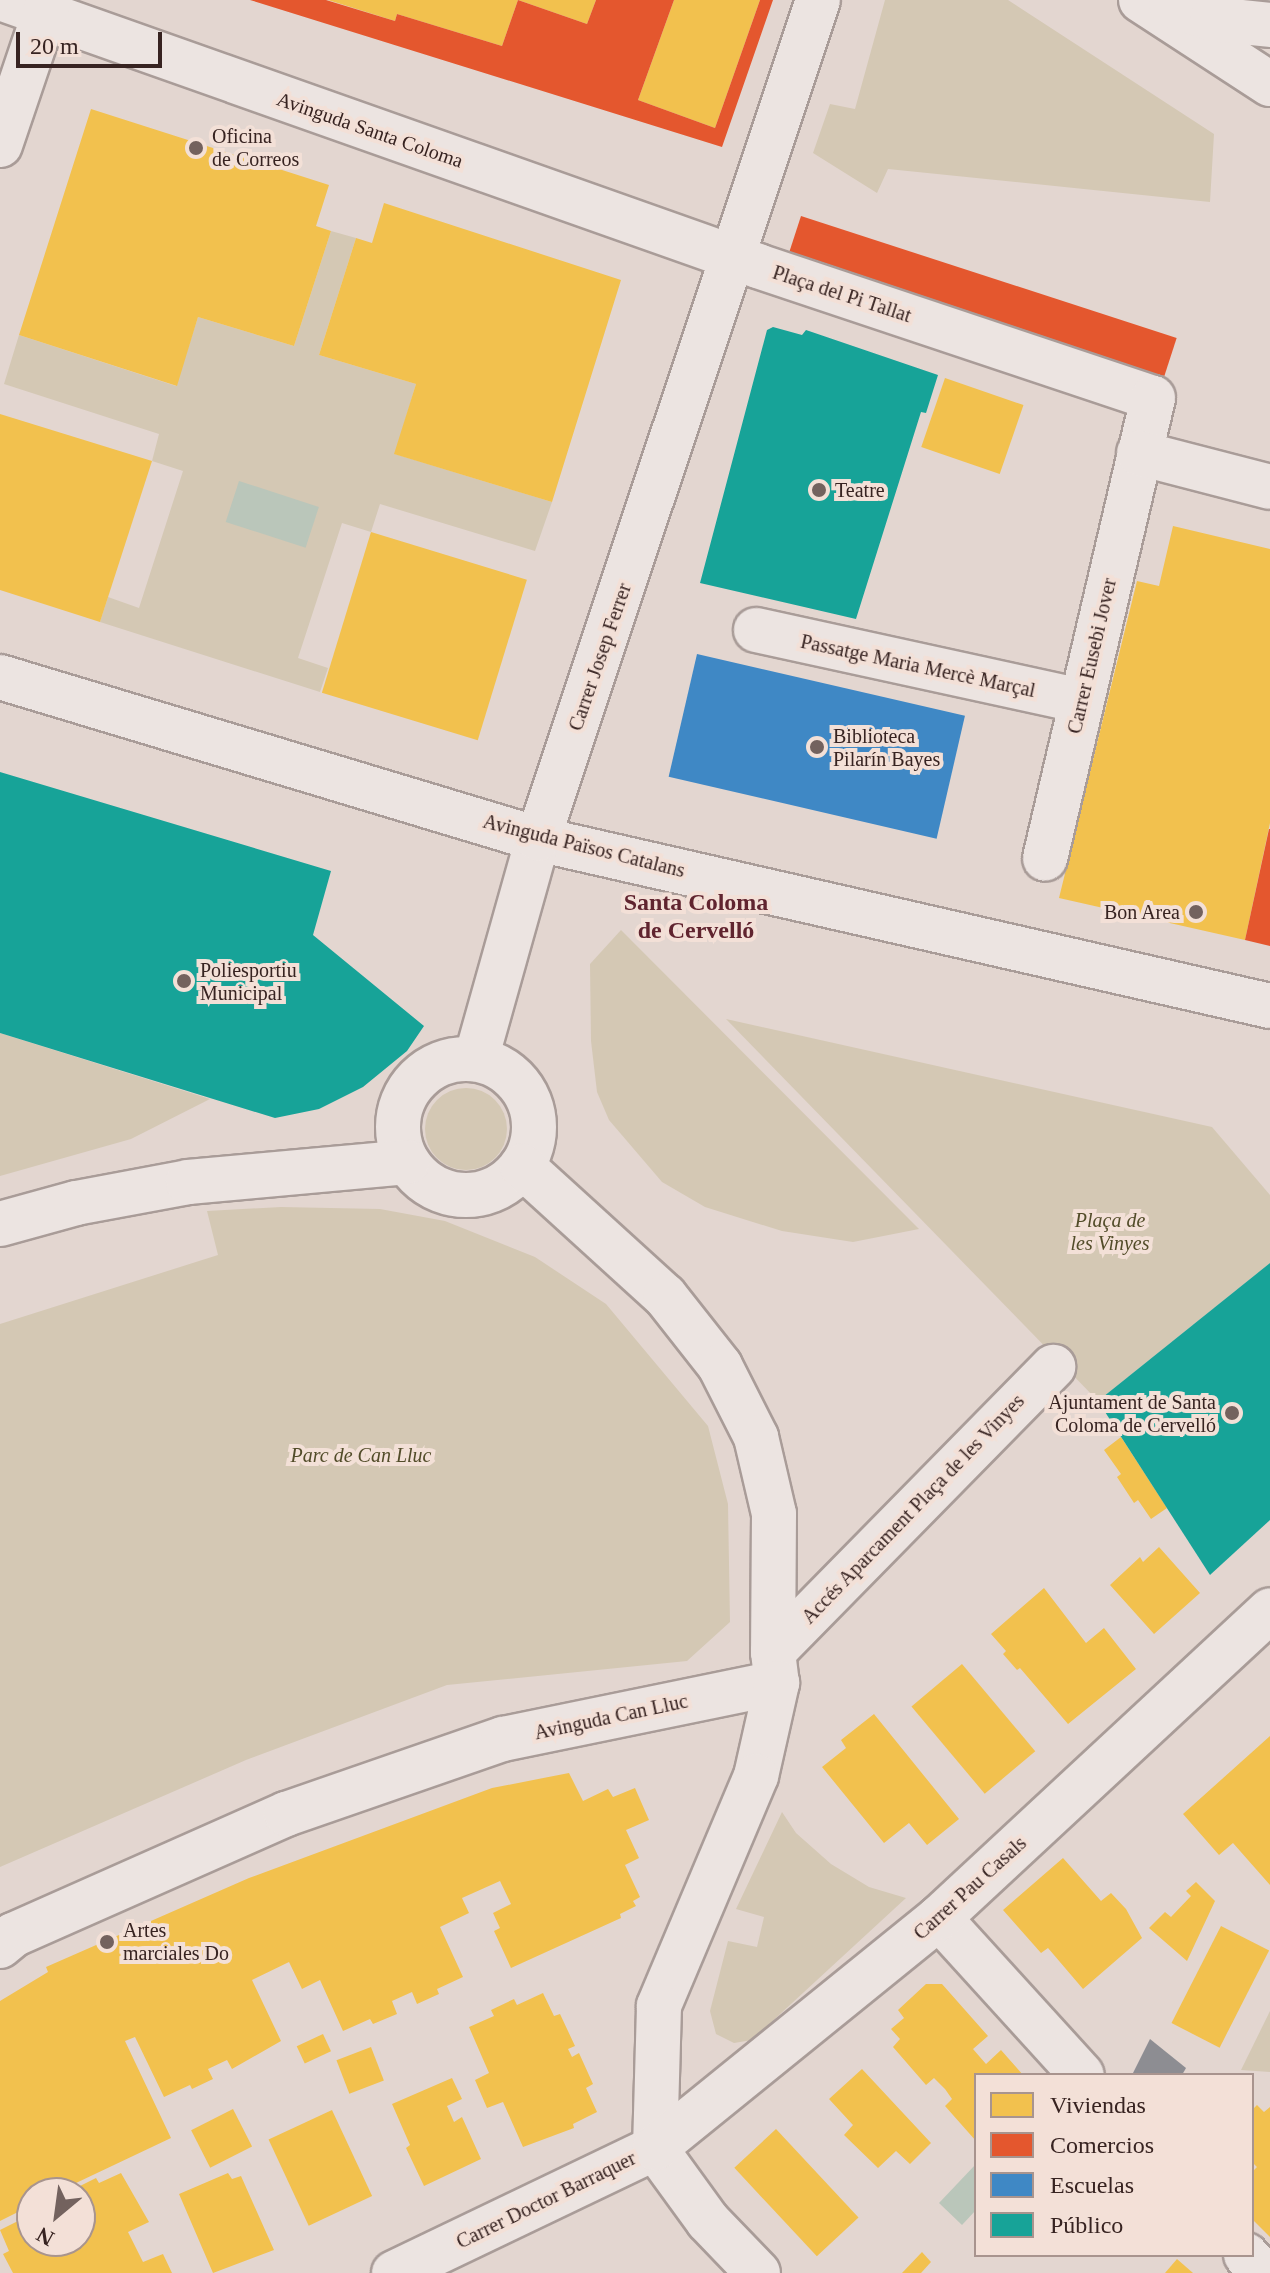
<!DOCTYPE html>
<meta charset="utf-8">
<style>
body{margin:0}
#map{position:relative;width:1270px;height:2273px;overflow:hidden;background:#e3d6d0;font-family:"Times New Roman",serif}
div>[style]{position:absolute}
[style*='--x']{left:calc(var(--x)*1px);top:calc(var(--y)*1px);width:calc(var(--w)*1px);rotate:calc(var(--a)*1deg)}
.green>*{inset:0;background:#d4c8b4}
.round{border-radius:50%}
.water>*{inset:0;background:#bac6ba;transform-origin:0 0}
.homes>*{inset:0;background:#f2c14e;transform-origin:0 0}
.shops>*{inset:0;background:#e4572e;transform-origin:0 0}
.schools>*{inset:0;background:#3f88c5;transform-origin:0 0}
.public>*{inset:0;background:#17a398}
.industry>*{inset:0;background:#8d8d92}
.roads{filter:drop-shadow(2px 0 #a99c98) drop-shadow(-2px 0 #a99c98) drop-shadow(0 2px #a99c98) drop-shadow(0 -2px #a99c98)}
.minor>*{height:44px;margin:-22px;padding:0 22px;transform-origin:22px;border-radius:22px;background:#ece4e1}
.minor>.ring{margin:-22px;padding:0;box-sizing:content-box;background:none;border:44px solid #ece4e1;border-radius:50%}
.dots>*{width:22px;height:22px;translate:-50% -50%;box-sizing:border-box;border:4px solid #f3e0d7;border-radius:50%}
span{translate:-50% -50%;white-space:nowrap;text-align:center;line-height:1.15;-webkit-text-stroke:8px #f3e0d7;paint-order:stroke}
.street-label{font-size:20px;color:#372321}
.poi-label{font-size:20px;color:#372321}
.left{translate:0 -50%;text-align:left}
.right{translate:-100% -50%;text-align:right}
.park-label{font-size:20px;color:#524c29;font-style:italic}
.quarter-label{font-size:24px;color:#60242f;font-weight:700}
.legend{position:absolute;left:974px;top:2073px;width:280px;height:184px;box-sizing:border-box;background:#f3e0d7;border:2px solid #a8948e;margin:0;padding:10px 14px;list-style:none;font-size:24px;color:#372321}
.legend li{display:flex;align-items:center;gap:16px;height:40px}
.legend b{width:40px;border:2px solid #a8948e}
.north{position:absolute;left:16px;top:2177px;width:80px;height:80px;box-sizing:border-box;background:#f3e0d7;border:2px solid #a8948e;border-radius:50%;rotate:209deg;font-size:22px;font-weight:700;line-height:32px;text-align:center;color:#372321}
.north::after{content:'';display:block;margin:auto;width:28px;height:36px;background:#73625e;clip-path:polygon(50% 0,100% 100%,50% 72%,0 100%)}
.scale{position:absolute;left:16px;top:32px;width:146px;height:36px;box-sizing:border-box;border:4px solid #372321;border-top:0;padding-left:10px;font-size:24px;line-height:28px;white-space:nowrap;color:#372321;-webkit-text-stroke:6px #f3e0d7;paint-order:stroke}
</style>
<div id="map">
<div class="green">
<i style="clip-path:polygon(885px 0,1008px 0,1214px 134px,1210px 202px,888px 169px,877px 193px,813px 153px,830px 104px,855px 109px)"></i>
<i style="clip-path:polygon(331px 231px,356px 238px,319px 355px,416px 384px,395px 454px,552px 502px,535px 551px,380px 504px,371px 532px,342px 523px,298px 658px,328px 668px,320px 692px,100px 622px,108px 597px,139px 608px,183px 471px,152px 461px,159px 434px,4px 384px,19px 335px,176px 386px,198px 317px,294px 346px)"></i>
<i style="clip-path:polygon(621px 930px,919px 1229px,853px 1242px,782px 1231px,705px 1207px,662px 1182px,609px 1120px,597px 1092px,591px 1041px,590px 964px)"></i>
<i style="clip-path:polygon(726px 1019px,1212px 1127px,1270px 1195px,1270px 1263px,1098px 1401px)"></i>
<i style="clip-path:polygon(0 1033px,210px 1099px,131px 1139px,0 1176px)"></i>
<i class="round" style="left:425px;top:1088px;width:82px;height:82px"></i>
<i style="clip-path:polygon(281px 1207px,380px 1209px,445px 1221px,535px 1257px,606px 1304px,708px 1426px,728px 1504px,730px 1622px,687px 1661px,447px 1685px,246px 1760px,0 1867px,0 1324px,218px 1255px,207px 1211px)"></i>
<i style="clip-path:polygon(782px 1812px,796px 1833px,831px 1864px,869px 1887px,906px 1898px,752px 2040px,734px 2043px,716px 2034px,710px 2011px,728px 1941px,757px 1947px,764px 1917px,736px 1909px)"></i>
<i style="clip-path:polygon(1270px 2011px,1270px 2072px,1241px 2070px)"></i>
</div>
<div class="water">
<i style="left:239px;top:481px;width:84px;height:43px;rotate:18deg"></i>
<i style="clip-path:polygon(976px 2164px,976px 2210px,962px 2225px,939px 2203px)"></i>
</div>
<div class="homes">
<i style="clip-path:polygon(328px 0,518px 0,502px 46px,397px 14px,395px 21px)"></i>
<i style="clip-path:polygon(518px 0,596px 0,587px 24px)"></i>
<i style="clip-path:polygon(674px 0,760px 0,715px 128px,638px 100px)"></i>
<i style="clip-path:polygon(91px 109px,329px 185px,316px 226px,331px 231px,294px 346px,198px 317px,177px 386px,19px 335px)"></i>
<i style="clip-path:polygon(384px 203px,621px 280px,552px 502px,394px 454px,416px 384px,319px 355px,356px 238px,372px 243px)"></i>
<i style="left:945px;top:378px;width:83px;height:73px;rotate:19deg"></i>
<i style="clip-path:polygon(0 414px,152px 461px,100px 622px,0 590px)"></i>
<i style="clip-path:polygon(1173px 526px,1270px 549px,1270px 823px,1245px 940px,1059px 898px,1137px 581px,1159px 586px)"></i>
<i style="left:371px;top:532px;width:163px;height:168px;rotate:17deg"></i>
<i style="clip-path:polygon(1121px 1437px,1167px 1508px,1151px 1519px,1138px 1500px,1134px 1503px,1117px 1477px,1121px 1474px,1104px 1450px)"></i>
<i style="clip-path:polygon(1159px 1547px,1200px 1593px,1154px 1634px,1110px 1585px,1140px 1557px,1143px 1562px)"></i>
<i style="clip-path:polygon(1044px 1588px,1086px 1643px,1104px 1628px,1136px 1669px,1068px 1724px,1020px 1668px,1017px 1670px,1003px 1654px,1006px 1651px,991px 1634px)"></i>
<i style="left:962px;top:1664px;width:114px;height:66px;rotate:50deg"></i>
<i style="clip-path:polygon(874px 1714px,959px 1819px,927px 1845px,909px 1823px,884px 1843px,822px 1767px,846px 1748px,841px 1740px)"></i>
<i style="clip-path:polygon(1270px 1736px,1270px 1885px,1233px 1843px,1219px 1855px,1183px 1814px)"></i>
<i style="clip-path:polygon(569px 1773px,583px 1801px,608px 1789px,613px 1797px,635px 1788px,649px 1820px,626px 1830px,639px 1858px,625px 1865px,640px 1897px,633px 1901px,636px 1906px,620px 1914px,621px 1918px,511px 1968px,494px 1931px,500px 1928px,493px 1913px,511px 1904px,500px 1881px,462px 1898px,469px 1913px,440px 1927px,463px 1977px,437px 1989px,439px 1994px,417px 2004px,412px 1992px,392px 2001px,397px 2014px,373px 2024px,370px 2019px,343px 2031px,320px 1980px,302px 1989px,289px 1962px,252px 1980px,281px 2041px,232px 2069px,227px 2060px,208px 2069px,213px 2079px,192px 2089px,190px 2085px,164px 2097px,135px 2037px,125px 2041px,171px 2138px,76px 2183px,78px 2187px,96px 2178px,99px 2183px,121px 2173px,149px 2222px,128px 2232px,143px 2262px,163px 2254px,172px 2273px,13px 2273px,3px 2254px,9px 2251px,0 2230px,22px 2219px,20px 2214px,32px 2209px,32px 2241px,80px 2241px,80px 2193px,32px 2193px,32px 2205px,0 2221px,0 2001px,48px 1972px,46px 1967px,249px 1878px,492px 1788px)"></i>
<i style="clip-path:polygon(1063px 1858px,1101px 1901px,1111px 1893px,1126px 1909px,1142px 1938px,1083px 1989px,1048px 1948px,1041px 1953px,1003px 1910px)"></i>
<i style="clip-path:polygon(1196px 1882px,1215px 1901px,1187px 1961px,1149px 1928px,1165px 1912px,1171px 1917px,1191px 1896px,1186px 1891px)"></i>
<i style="left:1221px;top:1926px;width:54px;height:109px;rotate:27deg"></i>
<i style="clip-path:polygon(926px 1984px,942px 1984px,988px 2036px,973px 2049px,986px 2064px,1001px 2050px,1023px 2075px,976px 2075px,976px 2141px,945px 2106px,952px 2099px,945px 2089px,934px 2078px,926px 2085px,893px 2047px,900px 2039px,891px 2029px,904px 2018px,898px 2010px)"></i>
<i style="clip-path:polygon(543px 1993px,554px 2016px,560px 2014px,575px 2046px,568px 2049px,572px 2057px,579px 2053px,593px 2084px,586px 2088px,597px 2112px,573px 2124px,574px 2128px,523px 2147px,503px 2102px,487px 2108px,475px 2080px,489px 2073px,469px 2027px,494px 2016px,491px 2010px,514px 1999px,517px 2005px)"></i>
<i style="left:323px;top:2034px;width:19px;height:29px;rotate:65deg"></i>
<i style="left:371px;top:2047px;width:36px;height:37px;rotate:69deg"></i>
<i style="clip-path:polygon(862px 2069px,931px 2143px,910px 2164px,896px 2151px,878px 2168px,844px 2135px,853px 2125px,829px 2099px)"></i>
<i style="clip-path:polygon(452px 2078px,462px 2099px,447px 2106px,454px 2122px,462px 2117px,481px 2159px,424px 2186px,406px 2148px,410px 2145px,392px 2104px)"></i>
<i style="clip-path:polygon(1257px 2105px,1264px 2112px,1270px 2107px,1270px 2237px,1252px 2219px,1252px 2172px,1257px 2167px,1252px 2162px,1252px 2110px)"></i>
<i style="left:233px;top:2109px;width:42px;height:47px;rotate:63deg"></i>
<i style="left:332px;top:2110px;width:95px;height:70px;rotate:65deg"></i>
<i style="left:776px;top:2129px;width:121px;height:57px;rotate:47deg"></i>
<i style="clip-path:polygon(228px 2173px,232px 2179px,241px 2176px,274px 2250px,213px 2273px,179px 2194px)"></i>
<i style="clip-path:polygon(922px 2252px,931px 2262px,921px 2273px,902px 2273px)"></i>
<i style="clip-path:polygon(1177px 2259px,1193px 2273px,1165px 2273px)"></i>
</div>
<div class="shops">
<i style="clip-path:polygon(250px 0,326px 0,395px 21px,397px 14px,502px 46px,518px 0,587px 24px,596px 0,674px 0,638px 100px,715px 128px,760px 0,773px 0,722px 147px)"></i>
<i style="left:801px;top:216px;width:395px;height:48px;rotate:18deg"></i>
<i style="clip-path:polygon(1269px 829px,1270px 829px,1270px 946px,1245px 940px)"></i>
</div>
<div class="schools">
<i style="left:697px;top:654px;width:275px;height:126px;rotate:13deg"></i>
</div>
<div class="public">
<i style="clip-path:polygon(773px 327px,802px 335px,806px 330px,938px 375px,926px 413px,921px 412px,856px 619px,700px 583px,767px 330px)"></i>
<i style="clip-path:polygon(0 772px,331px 871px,313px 935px,424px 1026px,407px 1051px,363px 1087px,319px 1109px,275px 1118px,0 1033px)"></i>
<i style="clip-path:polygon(1270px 1263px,1270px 1520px,1210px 1575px,1098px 1401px)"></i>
</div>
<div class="industry">
<i style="clip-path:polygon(1150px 2039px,1186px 2068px,1182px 2075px,1132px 2075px)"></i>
</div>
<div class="roads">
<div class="minor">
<i style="--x:6;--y:0;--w:798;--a:19.48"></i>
<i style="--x:758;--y:266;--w:416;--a:18.5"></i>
<i style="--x:1153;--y:398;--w:473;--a:103.2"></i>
<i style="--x:1141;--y:0;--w:154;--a:33.1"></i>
<i style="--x:1171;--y:5;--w:43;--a:18.9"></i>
<i style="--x:1212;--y:19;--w:58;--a:5.9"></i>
<i style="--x:0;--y:145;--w:153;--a:-71.3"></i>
<i style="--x:1139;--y:453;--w:135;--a:14.5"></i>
<i style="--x:756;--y:630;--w:333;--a:12.3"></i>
<i style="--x:0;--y:677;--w:562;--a:16.76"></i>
<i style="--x:538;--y:839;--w:751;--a:12.85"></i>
<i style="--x:476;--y:1059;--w:229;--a:-74.3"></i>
<i style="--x:538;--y:839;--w:884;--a:-71.54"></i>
<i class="ring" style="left:398px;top:1059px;width:92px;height:92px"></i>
<i style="--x:522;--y:1166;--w:193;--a:42.3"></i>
<i style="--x:665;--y:1296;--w:89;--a:51.8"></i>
<i style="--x:720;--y:1366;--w:80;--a:63.1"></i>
<i style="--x:756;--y:1437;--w:79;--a:76.8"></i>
<i style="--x:774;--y:1514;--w:138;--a:90.4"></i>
<i style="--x:773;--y:1652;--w:31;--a:83"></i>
<i style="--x:0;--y:1224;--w:79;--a:-15.4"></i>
<i style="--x:76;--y:1203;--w:114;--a:-10.6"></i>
<i style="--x:188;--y:1182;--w:220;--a:-5.2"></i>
<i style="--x:773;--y:1652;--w:400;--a:-45.5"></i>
<i style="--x:939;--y:1918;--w:212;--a:47.7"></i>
<i style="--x:0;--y:1946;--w:17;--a:-40"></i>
<i style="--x:13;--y:1935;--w:299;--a:-23.9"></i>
<i style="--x:286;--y:1814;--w:230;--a:-19.1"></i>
<i style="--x:503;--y:1739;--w:280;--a:-11.6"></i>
<i style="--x:777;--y:1683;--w:95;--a:102.7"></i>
<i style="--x:756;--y:1776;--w:250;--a:112.9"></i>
<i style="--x:659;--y:2006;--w:142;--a:91.6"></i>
<i style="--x:655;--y:2148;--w:90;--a:54"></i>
<i style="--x:708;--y:2221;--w:72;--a:46.1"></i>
<i style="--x:1246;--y:2255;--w:24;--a:48"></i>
<i style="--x:394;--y:2273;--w:289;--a:-25.6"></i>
<i style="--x:655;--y:2148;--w:365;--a:-39"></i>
<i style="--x:939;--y:1918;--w:452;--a:-42.9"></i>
</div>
</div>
<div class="dots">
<i style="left:196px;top:148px;background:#73625e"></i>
<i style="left:819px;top:490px;background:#73625e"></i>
<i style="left:817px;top:747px;background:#73625e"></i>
<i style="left:1196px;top:912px;background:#73625e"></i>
<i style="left:184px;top:981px;background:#73625e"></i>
<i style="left:1232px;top:1413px;background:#73625e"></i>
<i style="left:107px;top:1942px;background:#73625e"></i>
</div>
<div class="street-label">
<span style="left:370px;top:130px;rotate:19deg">Avinguda Santa Coloma</span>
<span style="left:842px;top:294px;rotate:18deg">Plaça del Pi Tallat</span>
<span style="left:1092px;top:656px;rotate:-77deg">Carrer Eusebi Jover</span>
<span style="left:600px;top:657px;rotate:-71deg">Carrer Josep Ferrer</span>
<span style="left:918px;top:666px;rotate:12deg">Passatge Maria Mercè Marçal</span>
<span style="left:584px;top:846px;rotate:14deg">Avinguda Països Catalans</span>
<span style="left:913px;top:1509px;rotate:-46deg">Accés Aparcament Plaça de les Vinyes</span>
<span style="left:611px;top:1717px;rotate:-12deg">Avinguda Can Lluc</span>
<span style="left:970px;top:1888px;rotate:-42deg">Carrer Pau Casals</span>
<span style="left:546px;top:2200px;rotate:-26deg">Carrer Doctor Barraquer</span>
</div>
<div class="poi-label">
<span class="left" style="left:212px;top:148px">Oficina<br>de Correos</span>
<span class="left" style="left:835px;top:490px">Teatre</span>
<span class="left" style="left:833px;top:748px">Biblioteca<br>Pilarín Bayes</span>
<span class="right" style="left:1180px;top:912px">Bon Area</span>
<span class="left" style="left:200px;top:982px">Poliesportiu<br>Municipal</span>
<span class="right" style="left:1216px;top:1414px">Ajuntament de Santa<br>Coloma de Cervelló</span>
<span class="left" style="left:123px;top:1942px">Artes<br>marciales Do</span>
</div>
<div class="park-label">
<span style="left:1110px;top:1232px">Plaça de<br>les Vinyes</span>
<span style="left:361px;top:1455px">Parc de Can Lluc</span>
</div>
<div class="quarter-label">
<span style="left:696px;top:917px">Santa Coloma<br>de Cervelló</span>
</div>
<ul class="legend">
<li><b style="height:22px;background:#f2c14e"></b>Viviendas</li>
<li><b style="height:22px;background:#e4572e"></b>Comercios</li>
<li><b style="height:22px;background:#3f88c5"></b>Escuelas</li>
<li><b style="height:22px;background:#17a398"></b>Público</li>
</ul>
<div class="north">N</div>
<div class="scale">20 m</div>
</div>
